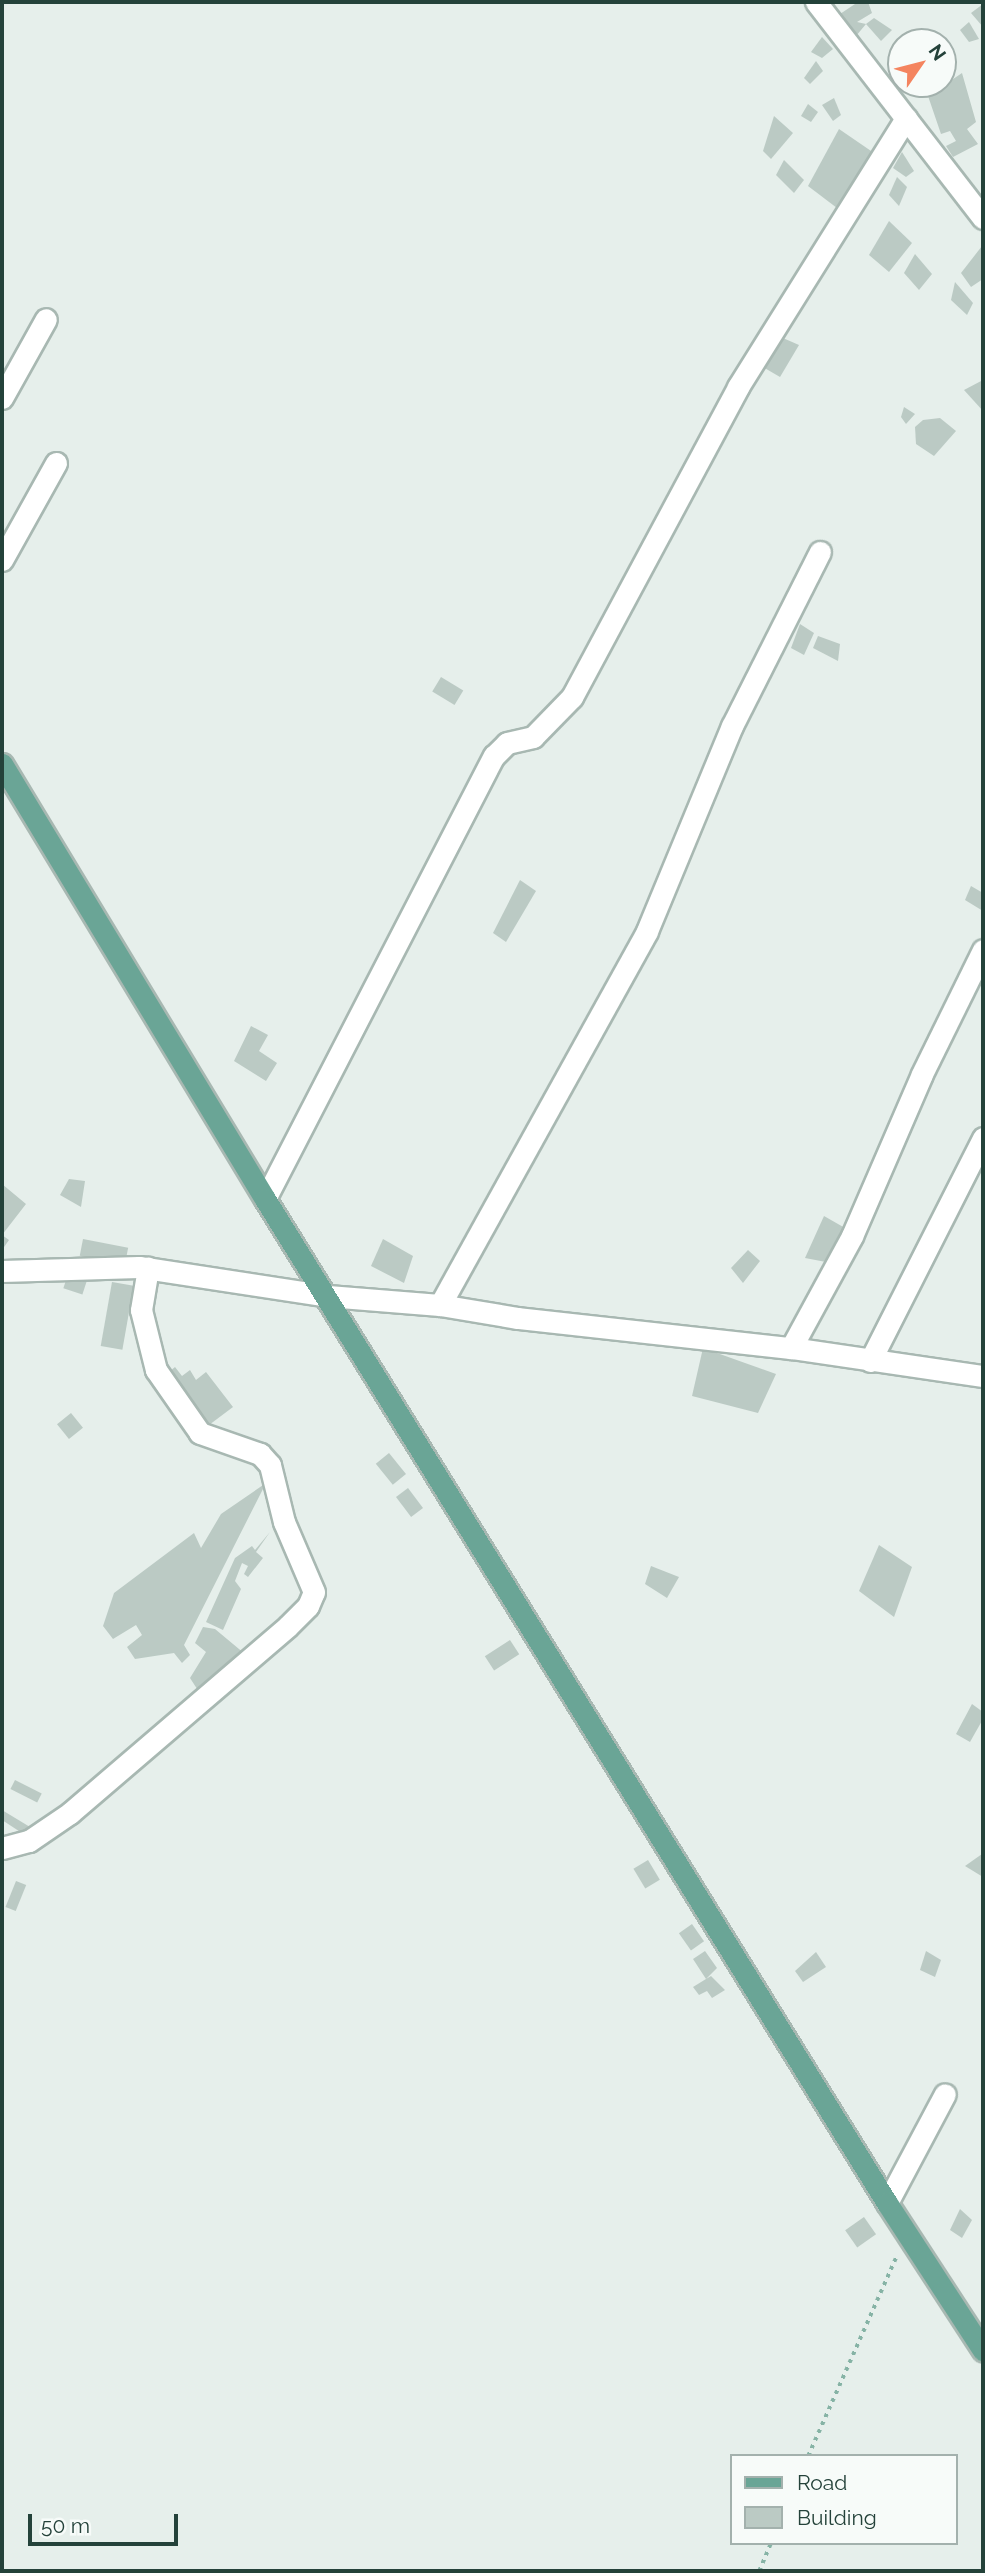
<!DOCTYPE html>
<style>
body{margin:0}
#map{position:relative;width:985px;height:2573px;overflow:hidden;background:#e6efeb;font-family:Raleway,sans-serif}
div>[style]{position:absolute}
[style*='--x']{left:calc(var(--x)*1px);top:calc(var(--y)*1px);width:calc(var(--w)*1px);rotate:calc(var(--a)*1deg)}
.building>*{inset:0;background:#bbcac4;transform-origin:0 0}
.path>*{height:3.5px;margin-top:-1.75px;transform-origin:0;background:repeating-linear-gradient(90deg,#86b3a5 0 3.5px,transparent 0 8.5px)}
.roads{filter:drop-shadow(2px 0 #a8b8b2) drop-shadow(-2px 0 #a8b8b2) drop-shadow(0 2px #a8b8b2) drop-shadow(0 -2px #a8b8b2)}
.minor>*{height:21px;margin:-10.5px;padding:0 10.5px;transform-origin:10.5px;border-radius:10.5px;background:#fff}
.major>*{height:21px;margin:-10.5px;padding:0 10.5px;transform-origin:10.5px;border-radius:10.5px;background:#6aa596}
span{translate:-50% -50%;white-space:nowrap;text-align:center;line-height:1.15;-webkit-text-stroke:5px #f7fbf9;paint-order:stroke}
.frame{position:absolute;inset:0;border:4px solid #24423a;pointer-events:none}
.legend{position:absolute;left:730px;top:2454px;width:228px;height:91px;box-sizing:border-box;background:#f7fbf9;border:2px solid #a3b1ad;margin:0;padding:9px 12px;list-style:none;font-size:21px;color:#24423a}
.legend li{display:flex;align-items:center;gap:14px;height:35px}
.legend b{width:35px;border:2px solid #a3b1ad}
.north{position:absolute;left:887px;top:28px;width:70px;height:70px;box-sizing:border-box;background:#f7fbf9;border:2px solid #a3b1ad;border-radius:50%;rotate:55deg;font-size:19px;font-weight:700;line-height:28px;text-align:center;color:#24423a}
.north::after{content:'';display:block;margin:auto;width:24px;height:32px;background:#f4845f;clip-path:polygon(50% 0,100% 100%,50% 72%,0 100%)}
.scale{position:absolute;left:28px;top:2514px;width:150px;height:32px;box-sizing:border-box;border:4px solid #24423a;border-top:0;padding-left:9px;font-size:21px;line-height:24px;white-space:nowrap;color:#24423a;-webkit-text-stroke:5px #f7fbf9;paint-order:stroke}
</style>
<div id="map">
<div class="building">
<i style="clip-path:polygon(858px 2px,868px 2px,872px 13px,857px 22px,866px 24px,856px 36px,840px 14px)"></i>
<i style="clip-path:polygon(983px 4px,983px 27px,971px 13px)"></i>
<i style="clip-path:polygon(874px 18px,892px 30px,881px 41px,866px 24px)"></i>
<i style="clip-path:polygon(969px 22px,979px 39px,969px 42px,960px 30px)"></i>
<i style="clip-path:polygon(822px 37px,833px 49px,822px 58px,811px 52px)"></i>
<i style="clip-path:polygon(816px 61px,823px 71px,810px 84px,804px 78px)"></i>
<i style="clip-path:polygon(962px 73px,976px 122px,967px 129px,978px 144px,953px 157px,946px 146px,956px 141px,950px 131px,941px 134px,928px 96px)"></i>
<i style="clip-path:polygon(834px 98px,841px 115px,833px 121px,822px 105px)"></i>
<i style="clip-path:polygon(808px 104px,818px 112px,811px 122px,801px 116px)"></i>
<i style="clip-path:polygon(774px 116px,793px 133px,771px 159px,763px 151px)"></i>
<i style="clip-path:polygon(839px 129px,874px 153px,837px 208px,808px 186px)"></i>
<i style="clip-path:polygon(902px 152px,914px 171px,906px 177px,893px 168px)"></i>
<i style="clip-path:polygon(784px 160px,804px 180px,794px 193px,776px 175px)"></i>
<i style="clip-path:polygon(897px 177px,907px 187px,899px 206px,889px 195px)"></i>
<i style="clip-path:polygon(889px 221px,912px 243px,889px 272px,869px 255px)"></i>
<i style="clip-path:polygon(982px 246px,983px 279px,971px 287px,961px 273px)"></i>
<i style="clip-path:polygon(915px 254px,932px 274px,919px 290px,904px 273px)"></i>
<i style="clip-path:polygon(955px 282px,973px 303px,967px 315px,951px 300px)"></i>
<i style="clip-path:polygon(776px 335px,799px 345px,780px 377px,761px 366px)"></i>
<i style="clip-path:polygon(983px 380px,983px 411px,964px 390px)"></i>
<i style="clip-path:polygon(904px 407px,915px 414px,906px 424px,901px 417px)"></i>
<i style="clip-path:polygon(940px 418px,956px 431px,934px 456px,916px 444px,915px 427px,923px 420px)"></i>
<i style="clip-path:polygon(800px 624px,814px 633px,804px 655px,791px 648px)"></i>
<i style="clip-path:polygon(818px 636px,840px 644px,838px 661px,813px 648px)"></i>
<i style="left:441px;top:677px;width:26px;height:17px;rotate:31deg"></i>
<i style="clip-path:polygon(520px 880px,536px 891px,506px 942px,493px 933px)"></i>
<i style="clip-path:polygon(971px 886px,983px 893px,983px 911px,965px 900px)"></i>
<i style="clip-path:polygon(251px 1026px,268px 1035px,259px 1051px,277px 1063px,266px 1081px,234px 1061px)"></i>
<i style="clip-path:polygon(69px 1179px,85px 1181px,81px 1207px,60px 1195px)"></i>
<i style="clip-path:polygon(2px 1184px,26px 1204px,2px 1235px,9px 1240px,2px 1250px)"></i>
<i style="clip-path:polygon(824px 1216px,845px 1228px,826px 1262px,805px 1258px)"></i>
<i style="left:83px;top:1239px;width:46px;height:17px;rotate:11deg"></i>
<i style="clip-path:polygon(383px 1239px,413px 1256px,404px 1283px,371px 1266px)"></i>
<i style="clip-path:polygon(748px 1250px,760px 1261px,743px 1283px,731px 1268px)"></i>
<i style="left:68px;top:1274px;width:20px;height:15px;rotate:18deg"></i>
<i style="left:112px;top:1282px;width:22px;height:65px;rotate:10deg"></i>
<i style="clip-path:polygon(703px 1348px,776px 1374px,758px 1413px,692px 1396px)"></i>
<i style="clip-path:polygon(175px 1367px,182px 1376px,190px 1370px,196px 1380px,206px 1372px,233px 1407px,209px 1425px,169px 1372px)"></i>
<i style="left:71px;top:1413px;width:19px;height:18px;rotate:51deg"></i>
<i style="left:389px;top:1453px;width:27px;height:17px;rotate:51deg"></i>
<i style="clip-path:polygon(266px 1483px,184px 1645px,190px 1655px,182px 1663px,174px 1653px,135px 1659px,127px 1647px,142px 1635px,136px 1625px,113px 1639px,103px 1626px,114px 1593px,194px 1533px,201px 1548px,221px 1514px)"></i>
<i style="left:408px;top:1488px;width:25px;height:15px;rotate:53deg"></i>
<i style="clip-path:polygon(270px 1532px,256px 1552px,263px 1558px,248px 1577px,244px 1574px,248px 1566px,242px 1563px,235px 1581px,241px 1589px,223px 1630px,206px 1622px,235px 1558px,252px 1546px,255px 1550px)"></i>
<i style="clip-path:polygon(879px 1545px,912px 1567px,894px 1617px,859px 1591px)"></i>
<i style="clip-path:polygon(651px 1566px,679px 1577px,667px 1598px,645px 1584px)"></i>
<i style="clip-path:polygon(203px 1627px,215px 1629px,245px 1654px,234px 1667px,228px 1662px,201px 1695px,190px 1678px,206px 1652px,195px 1643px)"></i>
<i style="left:510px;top:1640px;width:17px;height:30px;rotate:57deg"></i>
<i style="clip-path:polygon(972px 1704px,983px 1712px,983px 1719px,970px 1742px,956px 1734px)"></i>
<i style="left:15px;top:1780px;width:30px;height:10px;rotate:27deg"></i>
<i style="clip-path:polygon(2px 1810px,30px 1827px,25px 1835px,2px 1820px)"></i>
<i style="clip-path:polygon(982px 1854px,983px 1855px,983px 1877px,965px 1866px)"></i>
<i style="left:648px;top:1860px;width:23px;height:17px;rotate:59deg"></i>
<i style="left:16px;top:1881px;width:11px;height:28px;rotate:22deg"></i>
<i style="left:692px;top:1924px;width:21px;height:16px;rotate:55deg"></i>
<i style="clip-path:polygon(705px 1951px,717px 1968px,706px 1979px,711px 1976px,725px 1990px,712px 1998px,707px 1991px,699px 1995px,693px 1987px,706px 1979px,693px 1959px)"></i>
<i style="clip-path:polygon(926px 1951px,941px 1960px,935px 1977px,920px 1970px)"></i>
<i style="clip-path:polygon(816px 1952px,826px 1967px,803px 1982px,795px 1971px)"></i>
<i style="clip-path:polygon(960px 2209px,972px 2220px,962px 2238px,950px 2230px)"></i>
<i style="left:864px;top:2217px;width:21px;height:23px;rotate:55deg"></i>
</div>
<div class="path">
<i style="--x:808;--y:2456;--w:220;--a:-66.1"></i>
<i style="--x:759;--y:2571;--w:30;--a:-67"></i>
</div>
<div class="roads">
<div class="minor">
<i style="--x:816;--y:2;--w:273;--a:52.3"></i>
<i style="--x:2;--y:398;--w:90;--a:-60.9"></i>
<i style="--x:2;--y:560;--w:111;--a:-60.9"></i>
<i style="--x:265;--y:1199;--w:499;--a:-62.7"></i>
<i style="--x:494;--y:756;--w:18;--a:-45"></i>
<i style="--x:507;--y:743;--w:27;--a:-13"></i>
<i style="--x:533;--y:737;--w:56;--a:-45.7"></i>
<i style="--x:572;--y:697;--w:352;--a:-61.8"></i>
<i style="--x:738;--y:387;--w:317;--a:-58"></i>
<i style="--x:2;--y:1271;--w:137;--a:-1.7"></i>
<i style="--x:139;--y:1267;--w:191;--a:8.7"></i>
<i style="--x:328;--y:1296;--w:112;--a:4.6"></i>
<i style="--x:440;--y:1305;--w:79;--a:9.5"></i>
<i style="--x:518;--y:1318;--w:275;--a:6.3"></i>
<i style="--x:791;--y:1348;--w:194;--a:8.3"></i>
<i style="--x:440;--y:1305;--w:427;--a:-61"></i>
<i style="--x:647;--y:931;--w:222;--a:-67.5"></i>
<i style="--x:732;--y:726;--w:195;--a:-63.2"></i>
<i style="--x:791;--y:1348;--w:128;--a:-61.4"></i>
<i style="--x:852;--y:1236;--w:176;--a:-66.6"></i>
<i style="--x:922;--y:1074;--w:138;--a:-63.8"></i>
<i style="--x:870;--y:1361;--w:250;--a:-63.1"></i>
<i style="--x:2;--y:1848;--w:28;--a:-15"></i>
<i style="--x:29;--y:1841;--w:50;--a:-34.3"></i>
<i style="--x:70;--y:1813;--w:287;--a:-40.6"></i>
<i style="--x:288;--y:1626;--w:28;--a:-45"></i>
<i style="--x:308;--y:1606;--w:15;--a:-67"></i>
<i style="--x:314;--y:1592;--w:76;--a:-113.2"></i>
<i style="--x:284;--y:1522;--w:59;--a:-103.8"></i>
<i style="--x:270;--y:1465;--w:15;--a:-132"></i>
<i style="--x:260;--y:1454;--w:64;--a:-160.7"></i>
<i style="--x:200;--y:1433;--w:77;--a:-124.9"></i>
<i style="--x:156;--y:1370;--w:62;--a:-104"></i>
<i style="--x:141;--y:1310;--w:43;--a:-80.5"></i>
<i style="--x:887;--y:2203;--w:123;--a:-62"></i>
</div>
<div class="major">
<i style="--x:2;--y:764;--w:508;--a:58.84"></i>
<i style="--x:265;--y:1199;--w:1181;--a:58.22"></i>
<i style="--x:887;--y:2203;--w:176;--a:56.9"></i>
</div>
</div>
<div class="frame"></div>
<ul class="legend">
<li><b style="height:9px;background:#6aa596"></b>Road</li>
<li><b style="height:19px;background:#bbcac4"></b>Building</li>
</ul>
<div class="north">N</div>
<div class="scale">50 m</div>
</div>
